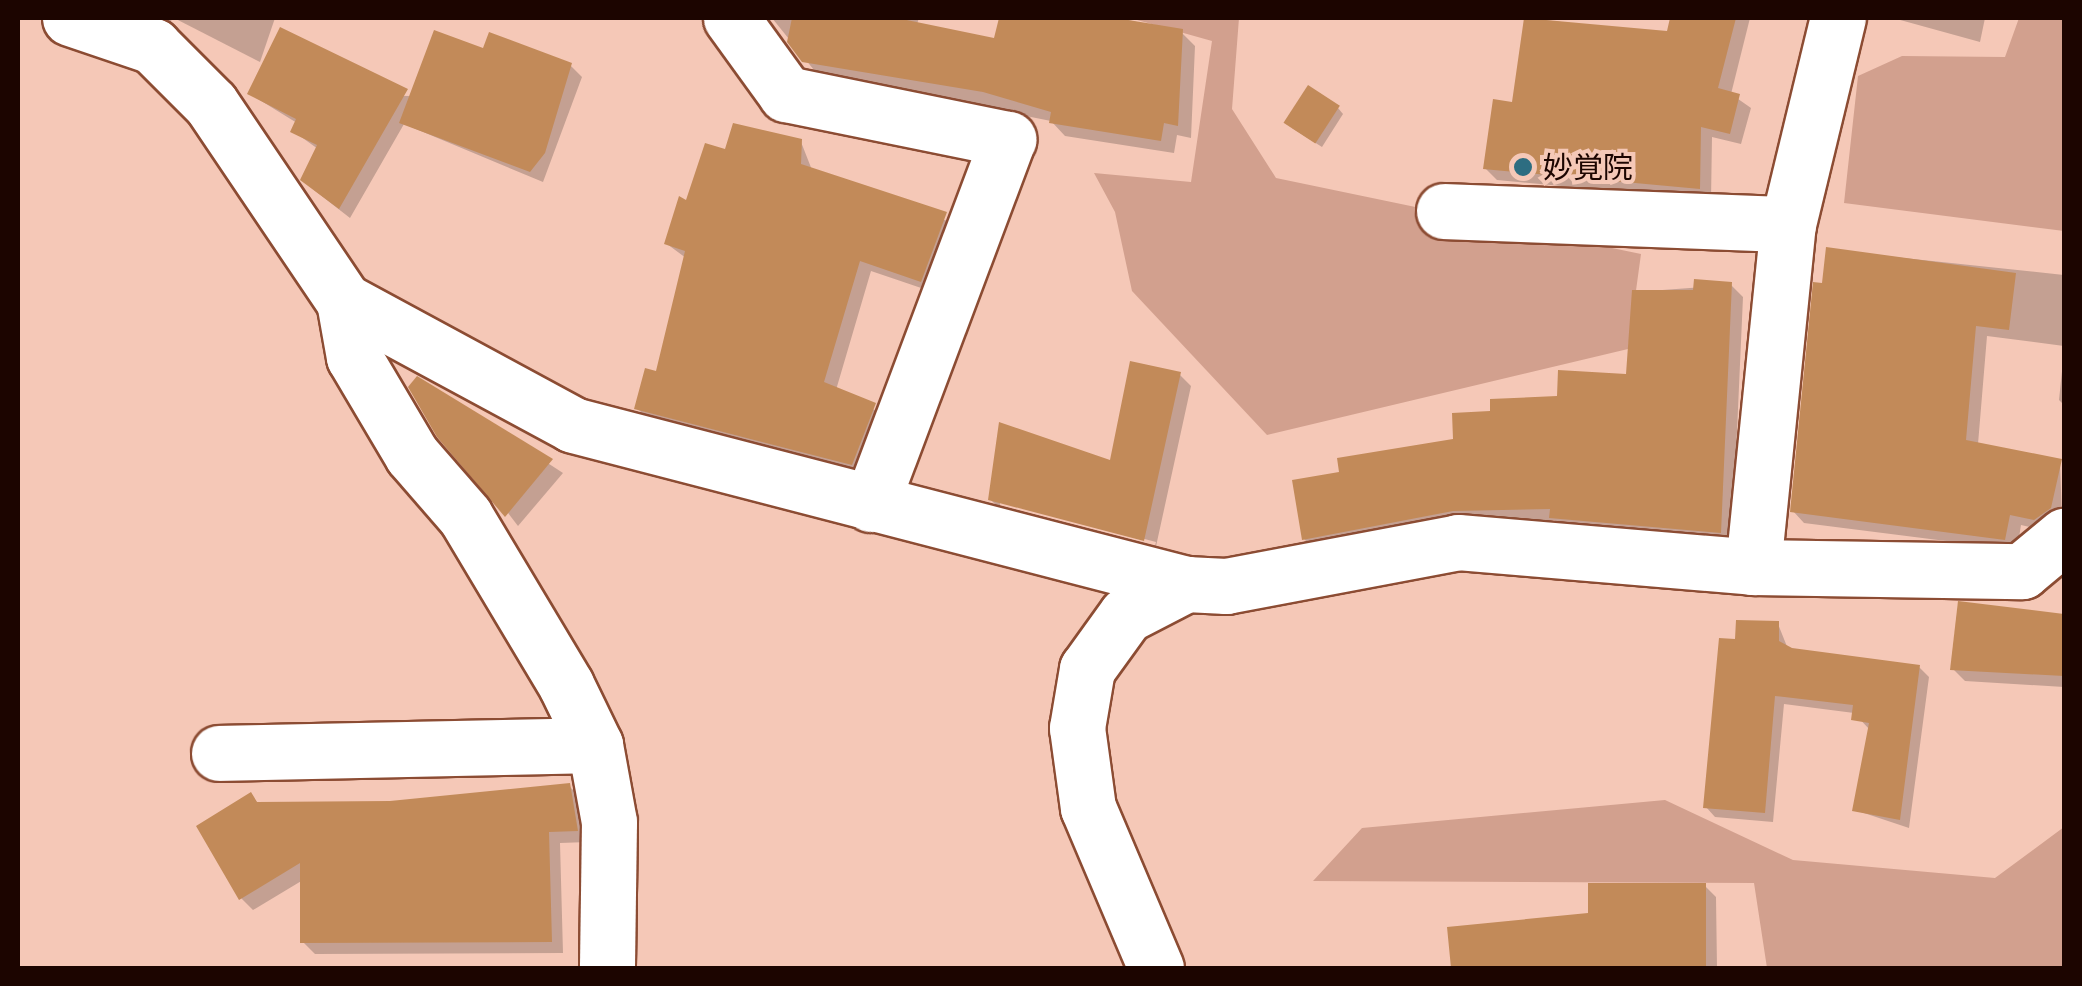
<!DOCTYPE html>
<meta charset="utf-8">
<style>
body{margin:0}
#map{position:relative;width:2082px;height:986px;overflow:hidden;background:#f5c8b7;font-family:"PT Sans","Noto Sans JP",sans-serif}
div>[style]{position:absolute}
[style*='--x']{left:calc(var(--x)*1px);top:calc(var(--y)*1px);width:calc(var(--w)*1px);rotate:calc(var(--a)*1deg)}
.green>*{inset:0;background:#d2a08e}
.shadow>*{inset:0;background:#0003}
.building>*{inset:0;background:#c28a59;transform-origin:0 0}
.roads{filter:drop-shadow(2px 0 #8c4c33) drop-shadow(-2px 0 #8c4c33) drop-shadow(0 2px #8c4c33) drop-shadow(0 -2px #8c4c33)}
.minor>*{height:55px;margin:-27.5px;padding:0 27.5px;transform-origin:27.5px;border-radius:27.5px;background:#fff}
.dots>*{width:28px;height:28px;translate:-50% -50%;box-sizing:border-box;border:5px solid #f5c8b7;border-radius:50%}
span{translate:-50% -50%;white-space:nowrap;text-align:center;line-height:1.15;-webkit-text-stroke:8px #f5c8b7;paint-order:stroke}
.poi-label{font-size:30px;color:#1c0500}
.left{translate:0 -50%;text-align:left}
.frame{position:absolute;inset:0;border:20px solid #1c0500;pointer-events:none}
</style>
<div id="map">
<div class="green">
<i style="clip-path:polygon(1130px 18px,1239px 18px,1232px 109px,1276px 178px,1641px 254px,1628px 349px,1267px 435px,1132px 291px,1115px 212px,1094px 173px,1191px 182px,1212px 41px)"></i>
<i style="clip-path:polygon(2019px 18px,2064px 18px,2064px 231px,1844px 203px,1858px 76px,1902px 56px,2005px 57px)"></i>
<i style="clip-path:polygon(1665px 800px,1793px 860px,1995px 878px,2064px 827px,2064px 968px,1767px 968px,1754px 883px,1313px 881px,1362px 828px)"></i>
</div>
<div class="shadow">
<i style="clip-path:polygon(145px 18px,172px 18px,170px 25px)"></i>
<i style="clip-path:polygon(174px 18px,275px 18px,260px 62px)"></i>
<i style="clip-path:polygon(772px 18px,919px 18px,917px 24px,996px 41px,1001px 18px,1119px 18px,1181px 32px,1195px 46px,1191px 138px,1177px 135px,1174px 153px,1065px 136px,1051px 121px,818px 75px)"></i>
<i style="clip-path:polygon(1526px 18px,1668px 34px,1673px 18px,1750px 18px,1731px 94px,1751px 108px,1741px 144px,1712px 137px,1711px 200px,1497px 180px,1485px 168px,1514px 104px)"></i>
<i style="clip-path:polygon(1893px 18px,1985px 18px,1980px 42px)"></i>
<i style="clip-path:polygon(484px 52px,570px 65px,582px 77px,543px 182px,404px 124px,350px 218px,314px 190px,318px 149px,293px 131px,297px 123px,250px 94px,411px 96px)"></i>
<i style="clip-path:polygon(1338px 108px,1343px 114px,1322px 147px,1292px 128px)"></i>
<i style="clip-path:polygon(801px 142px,812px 170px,958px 225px,933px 292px,871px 271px,836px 390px,886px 416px,864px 475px,648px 419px,637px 408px,658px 374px,686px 258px,667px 244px,687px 203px,727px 152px)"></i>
<i style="clip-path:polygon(1828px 250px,2064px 275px,2064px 346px,1987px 336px,1978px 444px,2060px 461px,2062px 520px,2047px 531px,2021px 525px,2017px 550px,1804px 523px,1793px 511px)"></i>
<i style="clip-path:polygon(1731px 285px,1743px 297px,1732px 544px,1564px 529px,1554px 520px,1455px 524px,1316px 550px,1304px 539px,1342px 474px,1456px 441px,1492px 414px,1628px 377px,1635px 292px)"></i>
<i style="clip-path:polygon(2064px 352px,2064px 405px,2059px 400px)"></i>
<i style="clip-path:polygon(evenodd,1179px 374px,1191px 386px,1155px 551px,1002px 511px,990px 499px,1112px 464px,1179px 374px,1000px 501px,1156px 542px,1155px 546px,1000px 506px,1000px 501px)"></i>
<i style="clip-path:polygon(418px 379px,563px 473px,518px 526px,411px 387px)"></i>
<i style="clip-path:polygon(1960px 604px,2064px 616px,2064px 687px,1965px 681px,1953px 669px)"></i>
<i style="clip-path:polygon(1778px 624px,1788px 649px,1919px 667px,1929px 677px,1909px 828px,1855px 810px,1870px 730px,1854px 713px,1784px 704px,1773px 822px,1715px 817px,1706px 807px,1738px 642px)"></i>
<i style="clip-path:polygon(569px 786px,581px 798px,588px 842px,560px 843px,563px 953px,315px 954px,303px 942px,303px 880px,253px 910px,241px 898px,251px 796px,260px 805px,390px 804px)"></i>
<i style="clip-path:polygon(1704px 885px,1716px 897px,1717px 968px,1453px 968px,1449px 929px,1590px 916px)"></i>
</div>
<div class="building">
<i style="clip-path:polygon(792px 18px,897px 18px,994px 38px,999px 18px,1116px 18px,1183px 29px,1178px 126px,1164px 123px,1161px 141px,1049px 123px,1051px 112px,983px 92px,802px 62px,787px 42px)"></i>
<i style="clip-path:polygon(1524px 18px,1667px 31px,1670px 18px,1736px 18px,1718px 88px,1740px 94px,1730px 134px,1701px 127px,1700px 189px,1483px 169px,1493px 99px,1512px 102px)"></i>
<i style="clip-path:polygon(280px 27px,408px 89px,339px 209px,300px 180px,317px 145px,290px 132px,296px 119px,247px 94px)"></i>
<i style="clip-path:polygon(434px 30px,483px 48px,489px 32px,572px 63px,545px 153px,530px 172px,399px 123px)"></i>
<i style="left:1308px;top:85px;width:38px;height:45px;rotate:33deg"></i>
<i style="clip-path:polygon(733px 123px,802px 139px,801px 164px,947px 212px,921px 282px,860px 261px,824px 382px,876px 403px,852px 465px,634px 409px,645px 368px,656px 371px,685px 251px,664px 244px,679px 196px,686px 200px,705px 143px,725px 149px)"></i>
<i style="clip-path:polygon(1826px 247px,2016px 273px,2009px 330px,1976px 326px,1966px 440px,2062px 459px,2051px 508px,2034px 520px,2010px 515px,2005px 540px,1790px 512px,1813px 282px,1822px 283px)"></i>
<i style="clip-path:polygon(1694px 279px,1732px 282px,1721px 533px,1549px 518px,1550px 509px,1453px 511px,1302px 540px,1292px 480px,1339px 472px,1337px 458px,1453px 439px,1452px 413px,1490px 411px,1490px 399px,1557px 396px,1558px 370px,1626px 374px,1632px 290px,1693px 290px)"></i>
<i style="clip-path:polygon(1130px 361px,1181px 372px,1144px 541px,988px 500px,999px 422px,1110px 460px)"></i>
<i style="clip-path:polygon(417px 376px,553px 459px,505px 517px,437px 437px,408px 387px)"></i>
<i style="clip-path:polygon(1958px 601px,2064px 614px,2064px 676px,1950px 670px)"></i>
<i style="clip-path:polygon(1736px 620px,1779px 621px,1779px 641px,1792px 648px,1920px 665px,1900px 820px,1852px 811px,1869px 723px,1851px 720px,1853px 705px,1775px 696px,1765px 813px,1703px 808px,1719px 638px,1735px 639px)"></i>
<i style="clip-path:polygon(570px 783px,578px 831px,549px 832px,552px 942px,300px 943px,300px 863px,239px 900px,196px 826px,251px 792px,257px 802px,390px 801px)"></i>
<i style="clip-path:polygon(1588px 883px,1706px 883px,1706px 968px,1451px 968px,1447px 927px,1588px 913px)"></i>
</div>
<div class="roads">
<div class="minor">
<i style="--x:70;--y:18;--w:88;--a:18.6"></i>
<i style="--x:153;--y:46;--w:82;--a:45"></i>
<i style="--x:211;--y:104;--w:238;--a:56"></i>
<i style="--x:344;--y:301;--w:57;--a:79.9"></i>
<i style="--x:354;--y:357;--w:114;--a:59.4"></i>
<i style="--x:412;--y:455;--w:81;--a:49"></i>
<i style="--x:465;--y:516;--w:197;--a:59.1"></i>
<i style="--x:566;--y:685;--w:67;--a:64.2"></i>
<i style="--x:595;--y:745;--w:78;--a:79.7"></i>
<i style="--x:609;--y:822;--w:146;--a:90.8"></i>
<i style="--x:731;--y:18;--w:94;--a:54.1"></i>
<i style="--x:786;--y:94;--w:227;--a:11.5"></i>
<i style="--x:1008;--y:139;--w:390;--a:110.6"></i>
<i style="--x:1444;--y:211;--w:344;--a:2.2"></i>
<i style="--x:344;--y:301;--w:260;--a:28.4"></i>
<i style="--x:573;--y:425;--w:633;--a:14.54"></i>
<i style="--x:1186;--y:584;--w:40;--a:2.9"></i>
<i style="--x:1226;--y:586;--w:236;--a:-10.7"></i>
<i style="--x:1458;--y:542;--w:296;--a:4.8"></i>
<i style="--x:1753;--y:567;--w:269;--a:0.9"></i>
<i style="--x:2022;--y:571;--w:55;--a:-39.8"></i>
<i style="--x:1753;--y:567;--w:345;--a:-84.2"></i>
<i style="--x:1788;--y:224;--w:212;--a:-76.4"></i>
<i style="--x:219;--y:753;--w:376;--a:-1.2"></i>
<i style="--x:1156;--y:968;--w:174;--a:-113"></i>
<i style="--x:1088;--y:808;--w:81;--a:-97.8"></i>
<i style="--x:1077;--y:728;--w:60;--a:-80.4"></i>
<i style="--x:1087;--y:669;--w:67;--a:-54.2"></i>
<i style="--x:1126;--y:615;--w:68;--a:-27.3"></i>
</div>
</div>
<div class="dots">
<i style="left:1523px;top:167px;background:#2d6d81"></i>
</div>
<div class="poi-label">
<span class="left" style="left:1543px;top:167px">妙覚院</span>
</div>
<div class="frame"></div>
</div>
